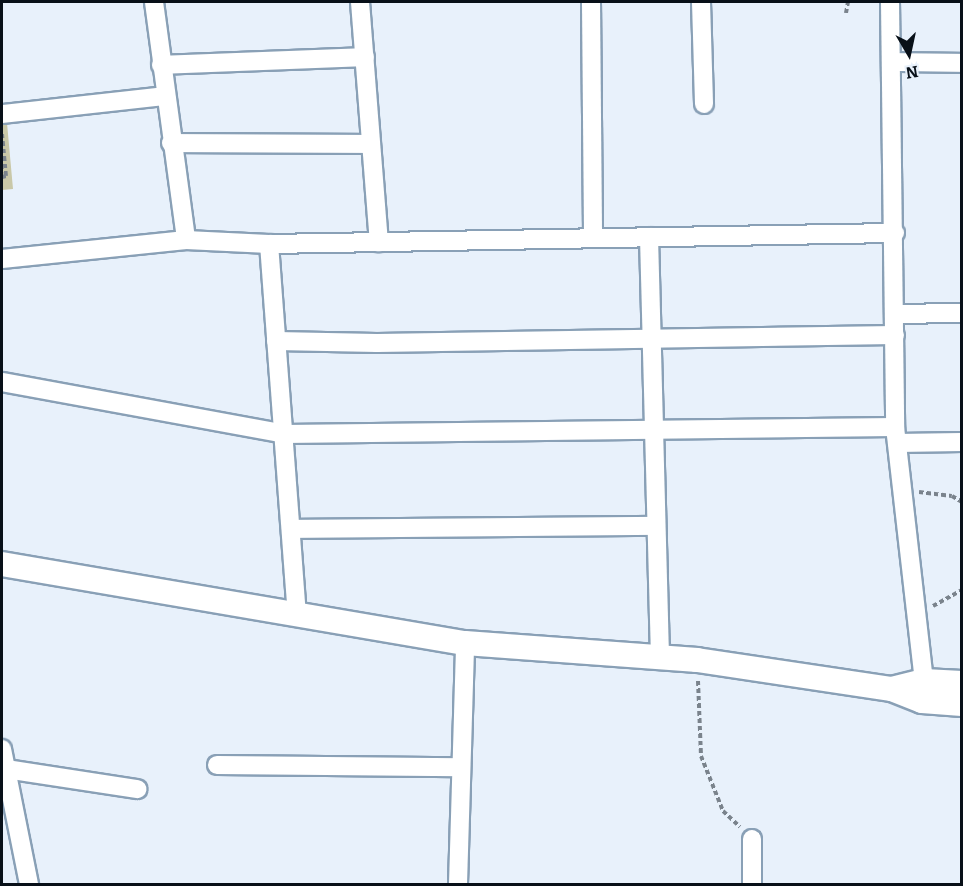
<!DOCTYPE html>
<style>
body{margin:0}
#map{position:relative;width:963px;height:886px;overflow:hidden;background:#e8f1fb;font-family:Bitter,serif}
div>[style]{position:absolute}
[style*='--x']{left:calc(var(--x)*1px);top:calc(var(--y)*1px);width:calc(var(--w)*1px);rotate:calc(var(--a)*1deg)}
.green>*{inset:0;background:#c9c8a8}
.path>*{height:4px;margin-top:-2px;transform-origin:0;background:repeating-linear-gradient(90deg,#7a838c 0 4.5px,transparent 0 7.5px)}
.roads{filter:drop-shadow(2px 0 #89a0b6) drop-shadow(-2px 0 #89a0b6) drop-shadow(0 2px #89a0b6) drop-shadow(0 -2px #89a0b6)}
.street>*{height:18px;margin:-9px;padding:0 9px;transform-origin:9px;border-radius:9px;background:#fff}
.secondary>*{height:24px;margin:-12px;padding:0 12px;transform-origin:12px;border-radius:12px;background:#fff}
span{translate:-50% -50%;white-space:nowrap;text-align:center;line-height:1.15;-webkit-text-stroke:6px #e8f1fb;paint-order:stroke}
.frame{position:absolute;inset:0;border:3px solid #081018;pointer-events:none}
.north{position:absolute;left:879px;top:24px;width:60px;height:60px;-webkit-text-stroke:4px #e8f1fb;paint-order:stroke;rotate:171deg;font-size:16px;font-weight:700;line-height:24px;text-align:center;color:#081018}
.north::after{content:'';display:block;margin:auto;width:21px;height:27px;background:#081018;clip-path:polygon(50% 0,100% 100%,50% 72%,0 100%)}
</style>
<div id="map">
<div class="green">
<i style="clip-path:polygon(7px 123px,13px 189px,2px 190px,2px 124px)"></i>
</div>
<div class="path">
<i style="--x:846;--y:13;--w:11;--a:-80"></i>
<i style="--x:2;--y:134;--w:42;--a:84.6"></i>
<i style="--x:6;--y:176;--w:4;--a:166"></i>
<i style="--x:919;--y:492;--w:33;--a:7"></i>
<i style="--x:952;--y:496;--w:12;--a:31"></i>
<i style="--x:933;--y:606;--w:33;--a:-29"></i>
<i style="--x:698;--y:681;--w:75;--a:87.7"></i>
<i style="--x:701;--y:756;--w:59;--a:68.2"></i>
<i style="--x:723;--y:811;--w:23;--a:43"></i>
</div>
<div class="roads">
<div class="street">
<i style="--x:154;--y:2;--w:240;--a:82.3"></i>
<i style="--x:360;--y:2;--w:241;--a:85.5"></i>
<i style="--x:591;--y:2;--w:236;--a:89.5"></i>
<i style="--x:701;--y:2;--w:102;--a:88.3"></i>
<i style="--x:890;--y:2;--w:425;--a:89.3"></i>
<i style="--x:895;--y:427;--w:256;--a:83.5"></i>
<i style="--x:892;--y:62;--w:70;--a:0.8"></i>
<i style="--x:161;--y:65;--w:204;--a:-2.2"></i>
<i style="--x:2;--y:114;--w:163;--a:-6.3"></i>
<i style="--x:171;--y:143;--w:200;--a:0.3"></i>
<i style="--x:649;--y:237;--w:420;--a:88.5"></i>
<i style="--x:269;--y:244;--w:372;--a:85.7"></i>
<i style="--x:2;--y:259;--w:185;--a:-5.9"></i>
<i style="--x:186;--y:240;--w:83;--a:2.8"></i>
<i style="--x:269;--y:244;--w:626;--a:-1.01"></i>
<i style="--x:895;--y:314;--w:67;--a:-0.9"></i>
<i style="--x:276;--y:341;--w:101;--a:1.1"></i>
<i style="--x:377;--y:343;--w:518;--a:-0.88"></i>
<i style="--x:2;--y:382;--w:287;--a:10.4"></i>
<i style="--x:284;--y:434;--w:611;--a:-0.66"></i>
<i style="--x:897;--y:443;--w:65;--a:-0.9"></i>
<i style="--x:291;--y:529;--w:365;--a:-0.5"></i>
<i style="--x:2;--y:749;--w:138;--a:78.7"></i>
<i style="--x:217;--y:765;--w:244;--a:0.5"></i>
<i style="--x:6;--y:769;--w:133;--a:8.7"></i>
<i style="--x:458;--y:884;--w:241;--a:-88.3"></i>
<i style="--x:752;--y:884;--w:45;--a:-90"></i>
</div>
<div class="secondary">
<i style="--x:2;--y:564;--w:470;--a:9.7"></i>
<i style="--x:465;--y:643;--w:233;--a:4.2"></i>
<i style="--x:697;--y:660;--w:197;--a:8.5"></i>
<i style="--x:892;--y:689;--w:32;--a:22"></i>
<i style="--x:922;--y:701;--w:40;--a:4.3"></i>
<i style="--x:892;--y:689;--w:33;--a:-14"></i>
<i style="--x:924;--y:681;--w:38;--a:3"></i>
</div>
</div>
<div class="frame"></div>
<div class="north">N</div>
</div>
